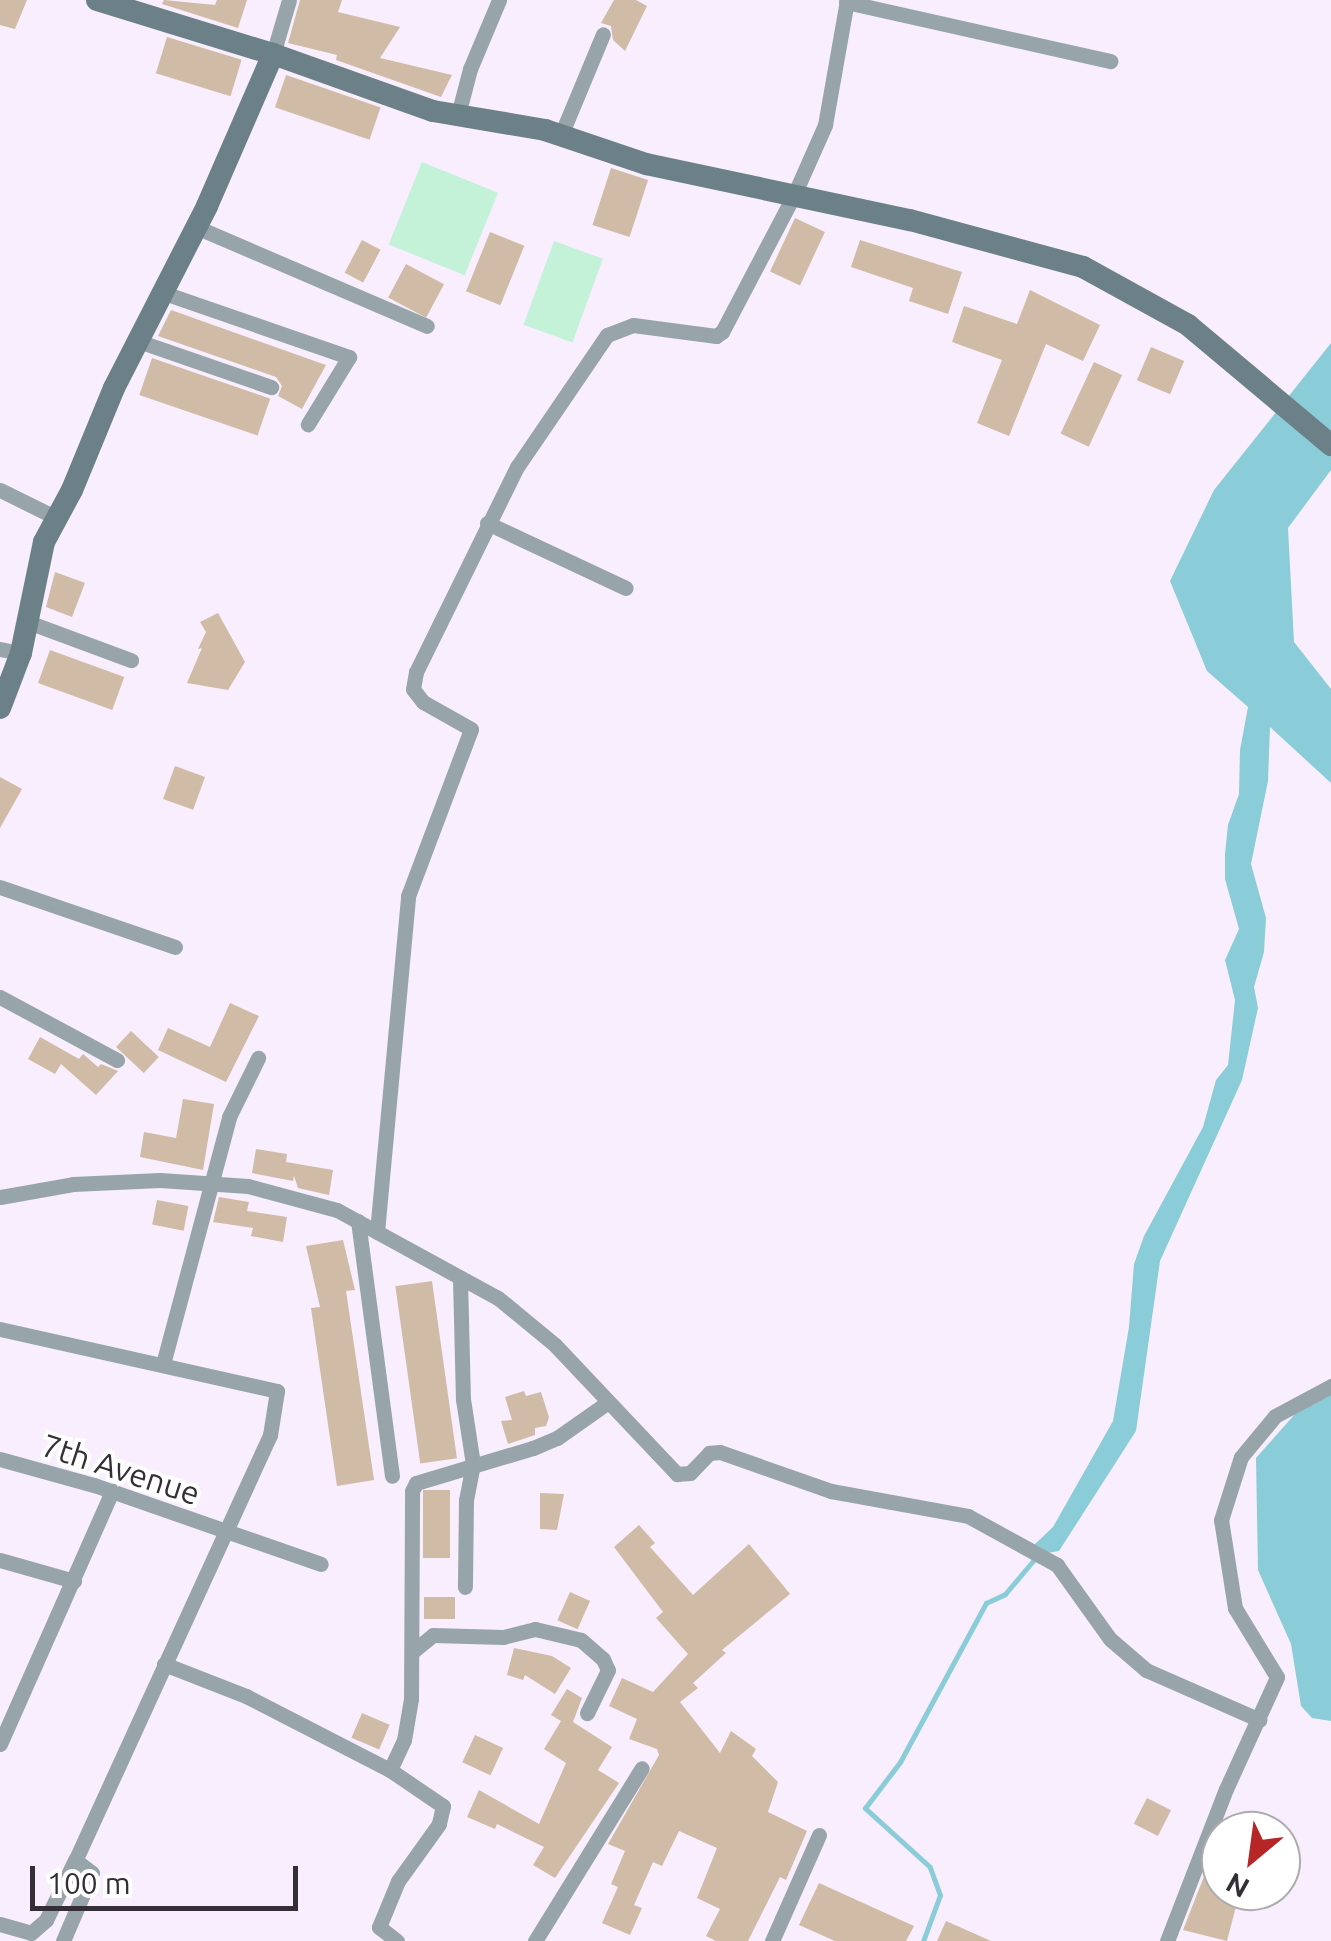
<!DOCTYPE html>
<style>
body{margin:0}
#map{position:relative;width:1331px;height:1941px;overflow:hidden;background:#f8eefd;font-family:Ubuntu,sans-serif}
div>[style]{position:absolute}
[style*='--x']{left:calc(var(--x)*1px);top:calc(var(--y)*1px);width:calc(var(--w)*1px);rotate:calc(var(--a)*1deg)}
.green>*{inset:0;background:#c3f2d8;transform-origin:0 0}
.water>*{inset:0;background:#8acdd9}
.stream>*{height:5px;margin:-2.5px;padding:0 2.5px;transform-origin:2.5px;border-radius:2.5px;background:#8acdd9}
.building>*{inset:0;background:#d0bba6;transform-origin:0 0}
.minor>*{height:15px;margin:-7.5px;padding:0 7.5px;transform-origin:7.5px;border-radius:7.5px;background:#97a5aa}
.secondary>*{height:22px;margin:-11px;padding:0 11px;transform-origin:11px;border-radius:11px;background:#6c8087}
span{translate:-50% -50%;white-space:nowrap;text-align:center;line-height:1.15;-webkit-text-stroke:8px #fff;paint-order:stroke}
.street-label{font-size:32px;color:#342e37}
.north{position:absolute;left:1201px;top:1811px;width:100px;height:100px;box-sizing:border-box;background:#fff;border:2px solid #aeabaf;border-radius:50%;rotate:209deg;font-size:28px;font-weight:700;line-height:40px;text-align:center;color:#342e37}
.north::after{content:'';display:block;margin:auto;width:35px;height:45px;background:#b62626;clip-path:polygon(50% 0,100% 100%,50% 72%,0 100%)}
.scale{position:absolute;left:30px;top:1866px;width:268px;height:45px;box-sizing:border-box;border:5px solid #342e37;border-top:0;padding-left:12px;font-size:30px;line-height:35px;white-space:nowrap;color:#342e37;-webkit-text-stroke:8px #fff;paint-order:stroke}
</style>
<div id="map">
<div class="green">
<i style="left:422px;top:162px;width:82px;height:89px;rotate:22deg"></i>
<i style="left:554px;top:241px;width:52px;height:89px;rotate:20deg"></i>
</div>
<div class="water">
<i style="clip-path:polygon(1331px 343px,1331px 470px,1288px 528px,1294px 642px,1331px 689px,1331px 783px,1270px 727px,1268px 781px,1251px 864px,1266px 918px,1264px 952px,1254px 987px,1258px 1008px,1242px 1080px,1160px 1261px,1136px 1431px,1059px 1551px,1047px 1553px,1034px 1545px,1053px 1527px,1113px 1421px,1129px 1327px,1134px 1264px,1144px 1236px,1203px 1127px,1216px 1080px,1228px 1065px,1235px 1000px,1225px 960px,1239px 929px,1225px 879px,1225px 854px,1228px 825px,1239px 794px,1240px 750px,1248px 707px,1207px 671px,1170px 581px,1214px 490px)"></i>
<i style="clip-path:polygon(1331px 1394px,1331px 1721px,1312px 1718px,1301px 1706px,1291px 1644px,1258px 1570px,1256px 1458px,1295px 1414px)"></i>
</div>
<div class="stream">
<i style="--x:923;--y:1941;--w:49;--a:-69.7"></i>
<i style="--x:940;--y:1895;--w:30;--a:-110"></i>
<i style="--x:930;--y:1867;--w:88;--a:-137.8"></i>
<i style="--x:865;--y:1808;--w:58;--a:-52.7"></i>
<i style="--x:900;--y:1762;--w:181;--a:-61.6"></i>
<i style="--x:986;--y:1603;--w:21;--a:-25"></i>
<i style="--x:1005;--y:1594;--w:50;--a:-49.9"></i>
</div>
<div class="building">
<i style="clip-path:polygon(0 0,27px 0,15px 29px,0 25px)"></i>
<i style="clip-path:polygon(164px 0,215px 5px,217px 0,247px 0,238px 28px,162px 4px)"></i>
<i style="clip-path:polygon(300px 0,342px 0,338px 12px,400px 27px,380px 58px,452px 75px,441px 97px,336px 60px,337px 55px,288px 43px)"></i>
<i style="clip-path:polygon(614px 0,636px 0,647px 6px,625px 51px,613px 40px,611px 26px,601px 23px)"></i>
<i style="left:167px;top:37px;width:78px;height:38px;rotate:17deg"></i>
<i style="left:286px;top:75px;width:100px;height:34px;rotate:19deg"></i>
<i style="left:611px;top:168px;width:39px;height:60px;rotate:18deg"></i>
<i style="left:795px;top:218px;width:33px;height:59px;rotate:25deg"></i>
<i style="left:490px;top:232px;width:37px;height:64px;rotate:22deg"></i>
<i style="left:362px;top:240px;width:21px;height:37px;rotate:28deg"></i>
<i style="clip-path:polygon(860px 240px,962px 272px,948px 314px,909px 301px,913px 288px,851px 267px)"></i>
<i style="left:406px;top:264px;width:43px;height:38px;rotate:28deg"></i>
<i style="clip-path:polygon(1030px 290px,1100px 325px,1083px 361px,1046px 344px,1009px 436px,977px 423px,1002px 360px,952px 342px,964px 306px,1017px 324px)"></i>
<i style="clip-path:polygon(171px 310px,326px 365px,302px 409px,278px 396px,282px 386px,276px 377px,158px 336px)"></i>
<i style="left:1151px;top:347px;width:36px;height:36px;rotate:23deg"></i>
<i style="left:152px;top:358px;width:125px;height:39px;rotate:19deg"></i>
<i style="left:1094px;top:362px;width:31px;height:79px;rotate:25deg"></i>
<i style="clip-path:polygon(55px 572px,85px 583px,72px 617px,46px 607px)"></i>
<i style="clip-path:polygon(218px 613px,245px 662px,228px 690px,187px 683px,202px 648px,198px 649px,206px 632px,200px 622px)"></i>
<i style="left:50px;top:650px;width:79px;height:35px;rotate:20deg"></i>
<i style="left:175px;top:766px;width:32px;height:35px;rotate:20deg"></i>
<i style="clip-path:polygon(0 777px,22px 789px,0 828px)"></i>
<i style="clip-path:polygon(230px 1003px,259px 1016px,226px 1082px,158px 1050px,168px 1028px,210px 1047px)"></i>
<i style="left:131px;top:1031px;width:38px;height:22px;rotate:43deg"></i>
<i style="clip-path:polygon(40px 1037px,79px 1059px,83px 1054px,98px 1067px,101px 1064px,118px 1071px,96px 1095px,61px 1064px,55px 1074px,28px 1059px)"></i>
<i style="clip-path:polygon(183px 1099px,214px 1104px,203px 1170px,140px 1157px,144px 1132px,176px 1138px)"></i>
<i style="clip-path:polygon(256px 1149px,287px 1154px,286px 1162px,333px 1170px,329px 1195px,298px 1188px,294px 1176px,293px 1181px,252px 1173px)"></i>
<i style="clip-path:polygon(219px 1197px,249px 1202px,247px 1211px,287px 1217px,283px 1242px,251px 1236px,253px 1228px,213px 1222px)"></i>
<i style="left:157px;top:1200px;width:32px;height:25px;rotate:11deg"></i>
<i style="clip-path:polygon(343px 1240px,355px 1290px,346px 1291px,374px 1480px,337px 1486px,311px 1308px,320px 1307px,306px 1246px)"></i>
<i style="left:432px;top:1281px;width:179px;height:37px;rotate:82deg"></i>
<i style="clip-path:polygon(524px 1391px,526px 1396px,541px 1392px,549px 1417px,546px 1426px,535px 1428px,535px 1435px,508px 1444px,501px 1421px,512px 1420px,505px 1397px)"></i>
<i style="left:450px;top:1490px;width:68px;height:27px;rotate:90deg"></i>
<i style="clip-path:polygon(540px 1493px,564px 1494px,557px 1530px,540px 1529px)"></i>
<i style="clip-path:polygon(639px 1525px,655px 1543px,650px 1547px,693px 1595px,749px 1544px,790px 1594px,722px 1650px,726px 1653px,693px 1683px,698px 1688px,680px 1702px,720px 1753px,731px 1731px,756px 1749px,752px 1756px,778px 1782px,768px 1812px,807px 1831px,786px 1880px,780px 1877px,748px 1941px,716px 1941px,706px 1936px,720px 1909px,697px 1898px,717px 1848px,679px 1831px,662px 1866px,653px 1862px,634px 1905px,642px 1908px,630px 1935px,602px 1923px,618px 1887px,611px 1884px,625px 1851px,608px 1844px,659px 1755px,657px 1749px,629px 1739px,637px 1719px,609px 1706px,622px 1678px,653px 1692px,688px 1654px,656px 1618px,663px 1612px,614px 1547px)"></i>
<i style="left:570px;top:1592px;width:22px;height:31px;rotate:24deg"></i>
<i style="left:455px;top:1597px;width:22px;height:31px;rotate:90deg"></i>
<i style="clip-path:polygon(514px 1648px,552px 1656px,571px 1668px,555px 1694px,525px 1675px,523px 1680px,507px 1675px)"></i>
<i style="clip-path:polygon(567px 1689px,582px 1698px,573px 1722px,612px 1747px,598px 1770px,619px 1783px,555px 1878px,533px 1865px,544px 1847px,497px 1824px,495px 1829px,467px 1817px,479px 1790px,539px 1824px,566px 1763px,544px 1749px,561px 1721px,551px 1715px)"></i>
<i style="left:362px;top:1713px;width:30px;height:27px;rotate:23deg"></i>
<i style="left:475px;top:1735px;width:31px;height:30px;rotate:25deg"></i>
<i style="left:1147px;top:1798px;width:27px;height:29px;rotate:27deg"></i>
<i style="clip-path:polygon(1221px 1833px,1221px 1891px,1240px 1891px,1227px 1941px,1183px 1930px)"></i>
<i style="clip-path:polygon(819px 1883px,914px 1926px,906px 1941px,835px 1941px,799px 1925px)"></i>
<i style="clip-path:polygon(946px 1921px,991px 1941px,937px 1941px)"></i>
</div>
<div class="minor">
<i style="--x:846;--y:2;--w:271;--a:12.6"></i>
<i style="--x:273;--y:54;--w:56;--a:-73.5"></i>
<i style="--x:458;--y:115;--w:48;--a:-75.4"></i>
<i style="--x:470;--y:69;--w:75;--a:-67.2"></i>
<i style="--x:561;--y:135;--w:109;--a:-67.4"></i>
<i style="--x:196;--y:227;--w:251;--a:23.2"></i>
<i style="--x:164;--y:293;--w:196;--a:19.1"></i>
<i style="--x:349;--y:357;--w:79;--a:121.5"></i>
<i style="--x:138;--y:341;--w:141;--a:19.1"></i>
<i style="--x:0;--y:490;--w:64;--a:26.2"></i>
<i style="--x:487;--y:523;--w:153;--a:25.1"></i>
<i style="--x:28;--y:622;--w:110;--a:20.3"></i>
<i style="--x:0;--y:649;--w:21;--a:11"></i>
<i style="--x:0;--y:887;--w:185;--a:18.9"></i>
<i style="--x:0;--y:997;--w:133;--a:28.3"></i>
<i style="--x:0;--y:1197;--w:74;--a:-10.1"></i>
<i style="--x:73;--y:1184;--w:87;--a:-2.6"></i>
<i style="--x:160;--y:1180;--w:88;--a:3.9"></i>
<i style="--x:248;--y:1186;--w:92;--a:15.1"></i>
<i style="--x:337;--y:1210;--w:183;--a:28.7"></i>
<i style="--x:498;--y:1298;--w:74;--a:39.5"></i>
<i style="--x:555;--y:1345;--w:178;--a:46.6"></i>
<i style="--x:677;--y:1474;--w:13;--a:-4"></i>
<i style="--x:690;--y:1473;--w:28;--a:-46"></i>
<i style="--x:709;--y:1453;--w:11;--a:-5"></i>
<i style="--x:720;--y:1452;--w:118;--a:19.4"></i>
<i style="--x:831;--y:1491;--w:139;--a:10.3"></i>
<i style="--x:968;--y:1516;--w:102;--a:28.8"></i>
<i style="--x:1057;--y:1565;--w:91;--a:54.4"></i>
<i style="--x:1110;--y:1639;--w:48;--a:40.7"></i>
<i style="--x:1146;--y:1670;--w:124;--a:23.7"></i>
<i style="--x:358;--y:1221;--w:257;--a:82.4"></i>
<i style="--x:377;--y:1232;--w:337;--a:-84.7"></i>
<i style="--x:408;--y:896;--w:178;--a:-69.3"></i>
<i style="--x:471;--y:729;--w:55;--a:-150.6"></i>
<i style="--x:423;--y:702;--w:16;--a:-128"></i>
<i style="--x:413;--y:689;--w:17;--a:-80"></i>
<i style="--x:416;--y:672;--w:229;--a:-63.8"></i>
<i style="--x:517;--y:467;--w:160;--a:-55.7"></i>
<i style="--x:607;--y:335;--w:28;--a:-21"></i>
<i style="--x:633;--y:325;--w:84;--a:7.5"></i>
<i style="--x:716;--y:336;--w:7;--a:-34"></i>
<i style="--x:722;--y:332;--w:155;--a:-62.3"></i>
<i style="--x:794;--y:195;--w:77;--a:-66.1"></i>
<i style="--x:825;--y:125;--w:127;--a:-80"></i>
<i style="--x:460;--y:1278;--w:121;--a:88.6"></i>
<i style="--x:463;--y:1399;--w:66;--a:81.3"></i>
<i style="--x:473;--y:1464;--w:37;--a:101"></i>
<i style="--x:466;--y:1500;--w:87;--a:90.7"></i>
<i style="--x:0;--y:1329;--w:284;--a:12.6"></i>
<i style="--x:277;--y:1391;--w:45;--a:99"></i>
<i style="--x:270;--y:1435;--w:468;--a:114.6"></i>
<i style="--x:75;--y:1860;--w:21;--a:37"></i>
<i style="--x:92;--y:1873;--w:74;--a:113.1"></i>
<i style="--x:163;--y:1364;--w:256;--a:-75"></i>
<i style="--x:229;--y:1117;--w:66;--a:-63.8"></i>
<i style="--x:0;--y:1459;--w:98;--a:15.5"></i>
<i style="--x:94;--y:1485;--w:240;--a:19.2"></i>
<i style="--x:0;--y:1560;--w:77;--a:15.8"></i>
<i style="--x:412;--y:1652;--w:27;--a:-39"></i>
<i style="--x:433;--y:1635;--w:70;--a:1.6"></i>
<i style="--x:503;--y:1637;--w:33;--a:-14"></i>
<i style="--x:535;--y:1629;--w:47;--a:13.4"></i>
<i style="--x:581;--y:1640;--w:29;--a:41"></i>
<i style="--x:603;--y:1659;--w:12;--a:66"></i>
<i style="--x:608;--y:1670;--w:48;--a:116"></i>
<i style="--x:164;--y:1664;--w:88;--a:21.3"></i>
<i style="--x:246;--y:1696;--w:162;--a:27.2"></i>
<i style="--x:390;--y:1770;--w:64;--a:34.2"></i>
<i style="--x:443;--y:1806;--w:18;--a:103"></i>
<i style="--x:439;--y:1824;--w:70;--a:125.7"></i>
<i style="--x:398;--y:1881;--w:50;--a:112.4"></i>
<i style="--x:379;--y:1927;--w:23;--a:38"></i>
<i style="--x:0;--y:1744;--w:277;--a:-66.1"></i>
<i style="--x:390;--y:1770;--w:33;--a:-65"></i>
<i style="--x:404;--y:1740;--w:42;--a:-80.3"></i>
<i style="--x:411;--y:1699;--w:208;--a:-89.7"></i>
<i style="--x:412;--y:1491;--w:9;--a:-63"></i>
<i style="--x:416;--y:1483;--w:122;--a:-16.7"></i>
<i style="--x:533;--y:1448;--w:26;--a:-23"></i>
<i style="--x:557;--y:1438;--w:62;--a:-35.2"></i>
<i style="--x:0;--y:1924;--w:32;--a:16"></i>
<i style="--x:31;--y:1933;--w:20;--a:-41"></i>
<i style="--x:46;--y:1920;--w:67;--a:-64.2"></i>
<i style="--x:535;--y:1941;--w:203;--a:-58.3"></i>
<i style="--x:772;--y:1941;--w:116;--a:-66.1"></i>
<i style="--x:1167;--y:1941;--w:163;--a:-68.8"></i>
<i style="--x:1226;--y:1789;--w:123;--a:-65.5"></i>
<i style="--x:1277;--y:1677;--w:81;--a:-121.3"></i>
<i style="--x:1235;--y:1608;--w:89;--a:-99"></i>
<i style="--x:1221;--y:1520;--w:66;--a:-72.4"></i>
<i style="--x:1241;--y:1457;--w:53;--a:-50.3"></i>
<i style="--x:1275;--y:1416;--w:64;--a:-28.2"></i>
</div>
<div class="secondary">
<i style="--x:97;--y:0;--w:184;--a:17.1"></i>
<i style="--x:273;--y:54;--w:170;--a:19.6"></i>
<i style="--x:433;--y:111;--w:114;--a:9.6"></i>
<i style="--x:545;--y:130;--w:107;--a:18.6"></i>
<i style="--x:646;--y:164;--w:270;--a:12"></i>
<i style="--x:910;--y:220;--w:179;--a:15.2"></i>
<i style="--x:1083;--y:267;--w:120;--a:28.9"></i>
<i style="--x:1188;--y:325;--w:187;--a:40"></i>
<i style="--x:0;--y:708;--w:59;--a:-69.1"></i>
<i style="--x:21;--y:653;--w:113;--a:-78.3"></i>
<i style="--x:44;--y:542;--w:59;--a:-61.7"></i>
<i style="--x:72;--y:490;--w:110;--a:-67.6"></i>
<i style="--x:114;--y:388;--w:204;--a:-62.9"></i>
<i style="--x:207;--y:206;--w:166;--a:-66.5"></i>
</div>
<div class="street-label">
<span style="left:121px;top:1469px;rotate:18deg">7th Avenue</span>
</div>
<div class="north">N</div>
<div class="scale">100 m</div>
</div>
